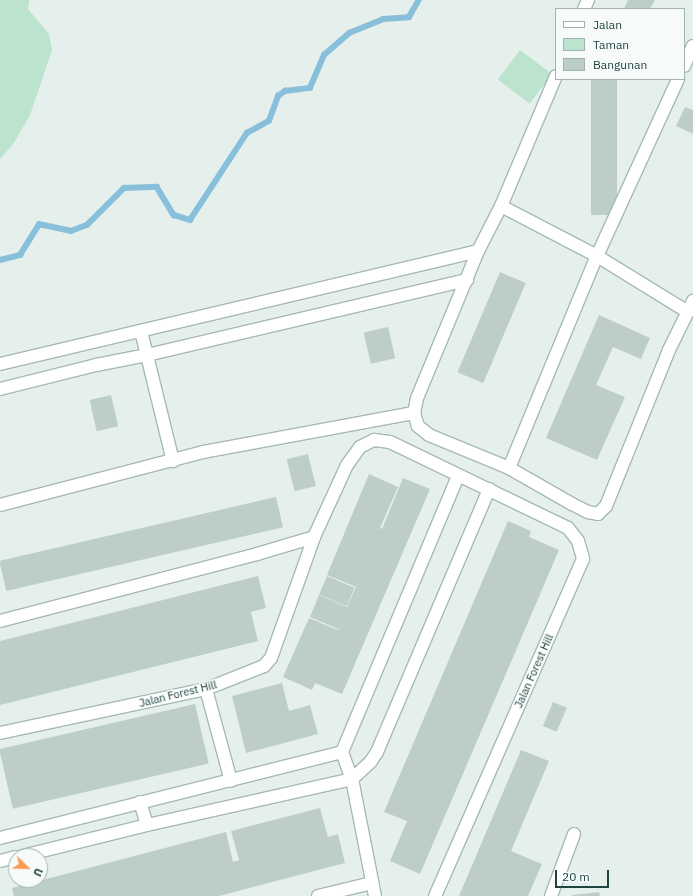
<!DOCTYPE html>
<style>
body{margin:0}
#map{position:relative;width:693px;height:896px;overflow:hidden;background:#e5f0ed;font-family:"IBM Plex Sans",sans-serif}
div>[style]{position:absolute}
[style*='--x']{left:calc(var(--x)*1px);top:calc(var(--y)*1px);width:calc(var(--w)*1px);rotate:calc(var(--a)*1deg)}
.green>*{inset:0;background:#bce3cd;transform-origin:0 0}
.stream>*{height:5.5px;margin:-2.75px;padding:0 2.75px;transform-origin:2.75px;border-radius:2.75px;background:#88bfda}
.building>*{inset:0;background:#bdcec9;transform-origin:0 0}
.roads{filter:drop-shadow(1px 0 #a6b9b6) drop-shadow(-1px 0 #a6b9b6) drop-shadow(0 1px #a6b9b6) drop-shadow(0 -1px #a6b9b6)}
.minor>*{height:12px;margin:-6px;padding:0 6px;transform-origin:6px;border-radius:6px;background:#fff}
span{translate:-50% -50%;white-space:nowrap;text-align:center;line-height:1.15;-webkit-text-stroke:3px #f6fbfa;paint-order:stroke}
.street-label{font-size:11px;color:#214441}
.legend{position:absolute;left:555px;top:8px;width:130px;height:72px;box-sizing:border-box;background:#f6fbfa;border:1px solid #a1b2b0;margin:0;padding:5px 7px;list-style:none;font-size:12px;color:#214441}
.legend li{display:flex;align-items:center;gap:8px;height:20px}
.legend b{width:20px;border:1px solid #a1b2b0}
.north{position:absolute;left:8px;top:848px;width:40px;height:40px;box-sizing:border-box;background:#f6fbfa;border:1px solid #a1b2b0;border-radius:50%;rotate:113deg;font-size:11px;font-weight:700;line-height:16px;text-align:center;color:#214441}
.north::after{content:'';display:block;margin:auto;width:14px;height:18px;background:#ff9a53;clip-path:polygon(50% 0,100% 100%,50% 72%,0 100%)}
.scale{position:absolute;left:555px;top:870px;width:54px;height:18px;box-sizing:border-box;border:2px solid #214441;border-top:0;padding-left:5px;font-size:12px;line-height:14px;white-space:nowrap;color:#214441;-webkit-text-stroke:3px #f6fbfa;paint-order:stroke}
</style>
<div id="map">
<div class="green">
<i style="clip-path:polygon(0 0,29px 0,28px 9px,49px 34px,52px 50px,30px 115px,14px 143px,0 159px)"></i>
<i style="left:520px;top:50px;width:40px;height:37px;rotate:37deg"></i>
</div>
<div class="stream">
<i style="--x:0;--y:260;--w:21;--a:-14"></i>
<i style="--x:20;--y:255;--w:36;--a:-58"></i>
<i style="--x:39;--y:224;--w:33;--a:12"></i>
<i style="--x:71;--y:231;--w:17;--a:-21"></i>
<i style="--x:87;--y:225;--w:52;--a:-45"></i>
<i style="--x:124;--y:188;--w:33;--a:-2"></i>
<i style="--x:157;--y:187;--w:33;--a:59"></i>
<i style="--x:174;--y:215;--w:17;--a:17"></i>
<i style="--x:190;--y:220;--w:104;--a:-56.8"></i>
<i style="--x:247;--y:133;--w:25;--a:-29"></i>
<i style="--x:269;--y:121;--w:27;--a:-70"></i>
<i style="--x:278;--y:96;--w:9;--a:-36"></i>
<i style="--x:285;--y:91;--w:25;--a:-7"></i>
<i style="--x:310;--y:88;--w:36;--a:-67"></i>
<i style="--x:324;--y:55;--w:33;--a:-41"></i>
<i style="--x:349;--y:33;--w:37;--a:-22"></i>
<i style="--x:383;--y:19;--w:26;--a:-4"></i>
<i style="--x:409;--y:17;--w:20;--a:-60"></i>
</div>
<div class="building">
<i style="clip-path:polygon(628px 0,655px 0,650px 9px,624px 9px)"></i>
<i style="left:591px;top:79px;width:26px;height:136px"></i>
<i style="clip-path:polygon(685px 107px,693px 110px,693px 134px,676px 126px)"></i>
<i style="left:500px;top:272px;width:28px;height:109px;rotate:23deg"></i>
<i style="clip-path:polygon(599px 315px,650px 338px,641px 359px,613px 347px,596px 385px,625px 397px,597px 460px,546px 438px)"></i>
<i style="left:388px;top:327px;width:32px;height:25px;rotate:77deg"></i>
<i style="left:111px;top:395px;width:32px;height:22px;rotate:77deg"></i>
<i style="left:308px;top:454px;width:33px;height:22px;rotate:76deg"></i>
<i style="clip-path:polygon(369px 474px,398px 487px,380px 528px,382px 529px,403px 478px,430px 489px,342px 694px,315px 683px,312px 690px,283px 677px,309px 618px,338px 630px,340px 625px,338px 629px,310px 617px,319px 595px,347px 607px,356px 587px,327px 575px)"></i>
<i style="left:276px;top:497px;width:31px;height:284px;rotate:77deg"></i>
<i style="clip-path:polygon(508px 521px,531px 531px,529px 537px,559px 550px,420px 874px,390px 861px,407px 821px,384px 812px)"></i>
<i style="clip-path:polygon(258px 576px,266px 608px,251px 612px,258px 641px,0 705px,0 641px)"></i>
<i style="left:327px;top:576px;width:30px;height:20px;rotate:23deg"></i>
<i style="clip-path:polygon(282px 683px,289px 711px,310px 705px,318px 734px,246px 753px,232px 696px)"></i>
<i style="left:553px;top:702px;width:15px;height:26px;rotate:23deg"></i>
<i style="left:195px;top:704px;width:61px;height:201px;rotate:77deg"></i>
<i style="clip-path:polygon(521px 750px,549px 761px,511px 851px,542px 864px,528px 896px,459px 896px)"></i>
<i style="clip-path:polygon(320px 808px,328px 837px,338px 834px,345px 863px,219px 896px,14px 896px,12px 888px,226px 832px,233px 862px,239px 860px,231px 831px)"></i>
<i style="clip-path:polygon(599px 892px,600px 896px,572px 896px,572px 895px)"></i>
</div>
<div class="roads">
<div class="minor">
<i style="--x:584;--y:9;--w:10;--a:-66"></i>
<i style="--x:684;--y:66;--w:22;--a:-66"></i>
<i style="--x:556;--y:76;--w:141;--a:112.9"></i>
<i style="--x:501;--y:206;--w:51;--a:117.1"></i>
<i style="--x:478;--y:251;--w:159;--a:112.5"></i>
<i style="--x:417;--y:398;--w:15;--a:101"></i>
<i style="--x:414;--y:413;--w:14;--a:73"></i>
<i style="--x:418;--y:426;--w:14;--a:39"></i>
<i style="--x:429;--y:435;--w:87;--a:22.4"></i>
<i style="--x:509;--y:468;--w:73;--a:29.7"></i>
<i style="--x:572;--y:504;--w:18;--a:27"></i>
<i style="--x:588;--y:512;--w:10;--a:11"></i>
<i style="--x:598;--y:514;--w:11;--a:-45"></i>
<i style="--x:606;--y:506;--w:168;--a:-68"></i>
<i style="--x:669;--y:350;--w:55;--a:-63.9"></i>
<i style="--x:501;--y:206;--w:108;--a:27.5"></i>
<i style="--x:597;--y:256;--w:107;--a:31.6"></i>
<i style="--x:141;--y:331;--w:134;--a:76.2"></i>
<i style="--x:0;--y:364;--w:491;--a:-13.3"></i>
<i style="--x:0;--y:389;--w:99;--a:-14"></i>
<i style="--x:96;--y:365;--w:52;--a:-11.1"></i>
<i style="--x:147;--y:355;--w:329;--a:-13.2"></i>
<i style="--x:509;--y:468;--w:230;--a:-67.5"></i>
<i style="--x:597;--y:256;--w:195;--a:-65.4"></i>
<i style="--x:0;--y:505;--w:210;--a:-14.6"></i>
<i style="--x:203;--y:452;--w:215;--a:-10.5"></i>
<i style="--x:0;--y:621;--w:266;--a:-14.6"></i>
<i style="--x:257;--y:554;--w:59;--a:-16.6"></i>
<i style="--x:206;--y:689;--w:95;--a:74.8"></i>
<i style="--x:0;--y:733;--w:211;--a:-12.1"></i>
<i style="--x:206;--y:689;--w:62;--a:-21.6"></i>
<i style="--x:264;--y:666;--w:11;--a:-49"></i>
<i style="--x:271;--y:658;--w:128;--a:-70.4"></i>
<i style="--x:314;--y:537;--w:79;--a:-65.4"></i>
<i style="--x:347;--y:465;--w:22;--a:-54"></i>
<i style="--x:360;--y:447;--w:16;--a:-27"></i>
<i style="--x:374;--y:440;--w:16;--a:7"></i>
<i style="--x:390;--y:442;--w:198;--a:25.8"></i>
<i style="--x:568;--y:528;--w:16;--a:52"></i>
<i style="--x:578;--y:541;--w:19;--a:74"></i>
<i style="--x:583;--y:559;--w:368;--a:113.7"></i>
<i style="--x:342;--y:752;--w:29;--a:70"></i>
<i style="--x:352;--y:779;--w:119;--a:78.9"></i>
<i style="--x:140;--y:802;--w:24;--a:73"></i>
<i style="--x:0;--y:838;--w:353;--a:-14.1"></i>
<i style="--x:342;--y:752;--w:299;--a:-67.2"></i>
<i style="--x:22;--y:856;--w:129;--a:-13.9"></i>
<i style="--x:147;--y:825;--w:210;--a:-12.6"></i>
<i style="--x:352;--y:779;--w:26;--a:-43"></i>
<i style="--x:371;--y:761;--w:11;--a:-56"></i>
<i style="--x:377;--y:752;--w:286;--a:-66.9"></i>
<i style="--x:0;--y:861;--w:16;--a:-14"></i>
<i style="--x:318;--y:896;--w:56;--a:-13.5"></i>
<i style="--x:551;--y:896;--w:66;--a:-69.6"></i>
</div>
</div>
<div class="street-label">
<span style="left:534px;top:671px;rotate:-66deg">Jalan Forest Hill</span>
<span style="left:178px;top:694px;rotate:-14deg">Jalan Forest Hill</span>
</div>
<ul class="legend">
<li><b style="height:5px;background:#fff"></b>Jalan</li>
<li><b style="height:11px;background:#bce3cd"></b>Taman</li>
<li><b style="height:11px;background:#bdcec9"></b>Bangunan</li>
</ul>
<div class="north">U</div>
<div class="scale">20 m</div>
</div>
